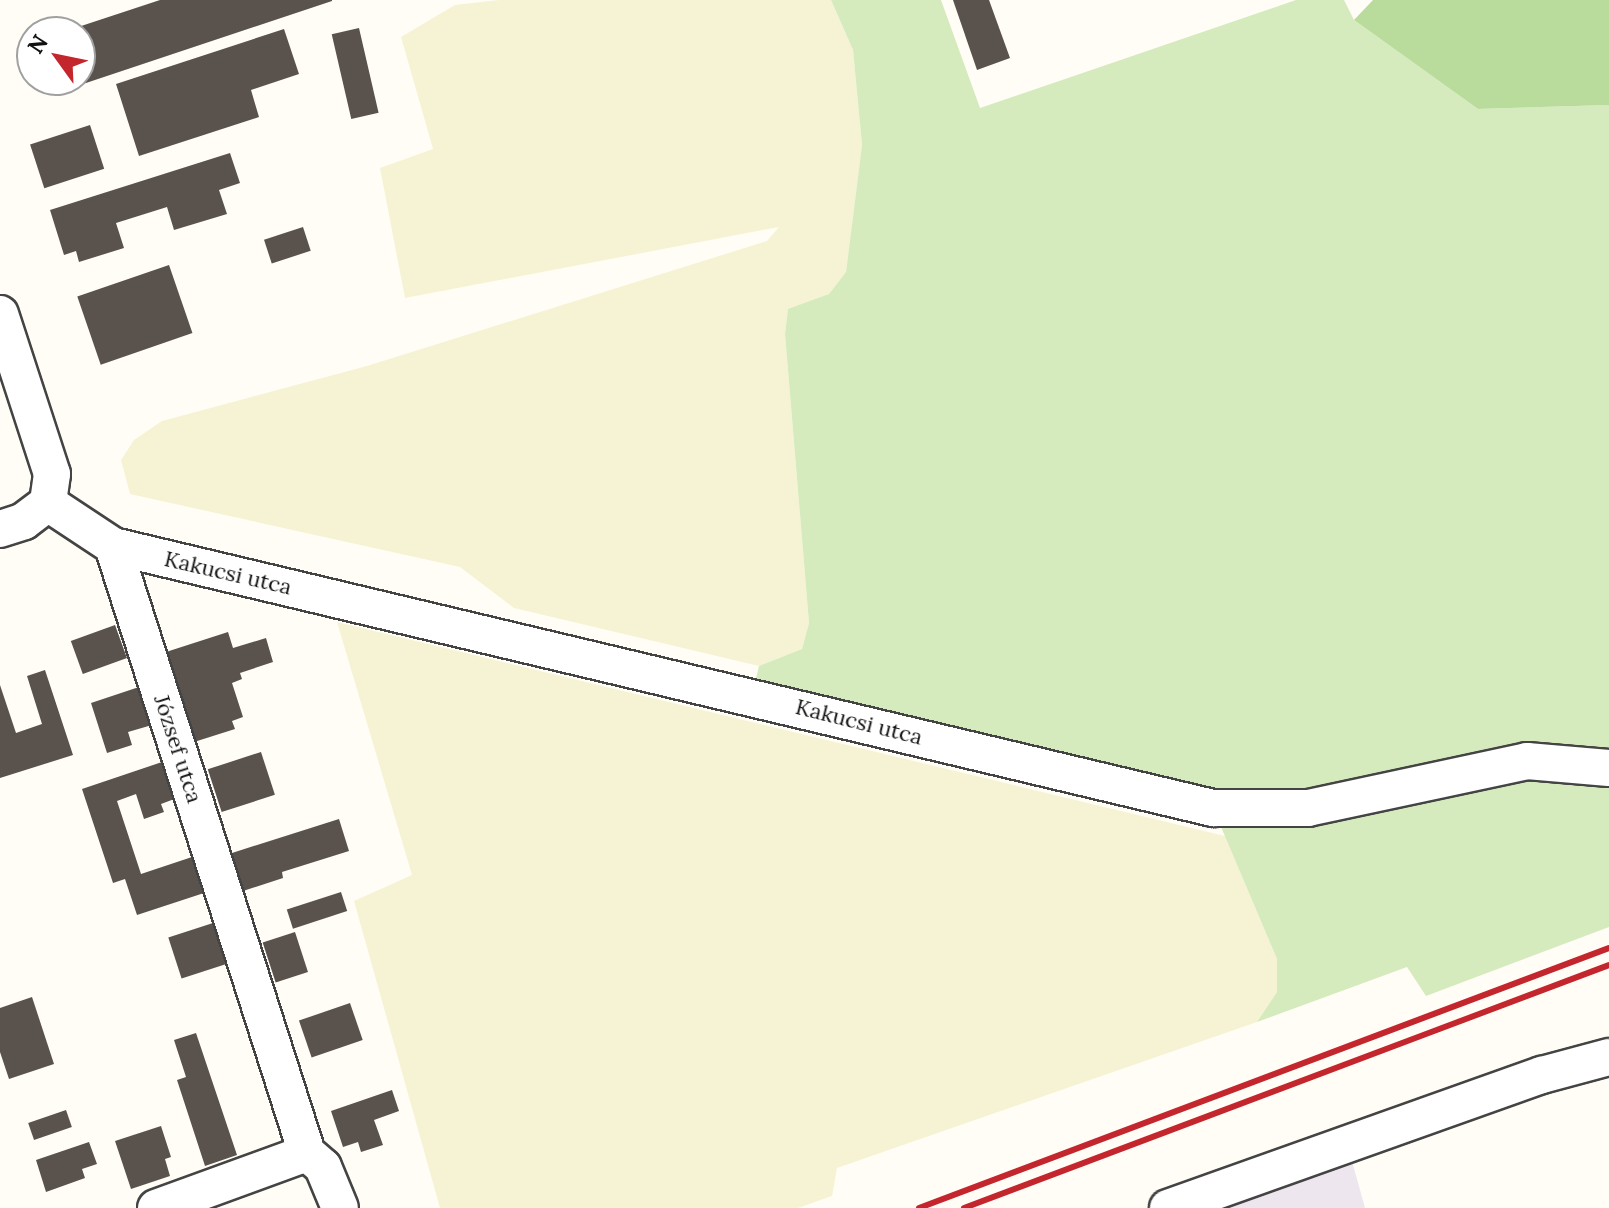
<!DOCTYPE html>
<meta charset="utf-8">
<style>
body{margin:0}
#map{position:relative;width:1609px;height:1208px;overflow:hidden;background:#fffdf5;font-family:Lora,serif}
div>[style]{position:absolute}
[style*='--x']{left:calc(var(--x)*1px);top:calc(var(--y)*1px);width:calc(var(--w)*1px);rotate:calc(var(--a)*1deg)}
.industrial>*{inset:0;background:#eee6ef}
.farmland>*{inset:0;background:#f6f3d4}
.green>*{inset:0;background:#d5ebbd}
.forest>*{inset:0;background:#b9dc9c}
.building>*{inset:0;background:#5a524d;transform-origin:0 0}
.roads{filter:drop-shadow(2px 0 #444) drop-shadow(-2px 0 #444) drop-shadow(0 2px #444) drop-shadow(0 -2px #444)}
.minor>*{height:36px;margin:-18px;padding:0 18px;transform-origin:18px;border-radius:18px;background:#fff}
.rail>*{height:6px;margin:-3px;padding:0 3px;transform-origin:3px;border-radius:3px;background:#c4262e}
span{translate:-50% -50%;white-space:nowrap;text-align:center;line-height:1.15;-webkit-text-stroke:8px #fff;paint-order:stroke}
.street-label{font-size:22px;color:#111}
.north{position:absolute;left:16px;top:16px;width:80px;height:80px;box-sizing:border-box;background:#fff;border:2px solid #a0a0a0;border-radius:50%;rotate:303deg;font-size:22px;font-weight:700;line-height:32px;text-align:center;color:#111}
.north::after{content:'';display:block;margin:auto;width:28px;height:36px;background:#c4262e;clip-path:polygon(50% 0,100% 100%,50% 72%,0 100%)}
</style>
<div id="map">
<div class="industrial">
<i style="clip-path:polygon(1347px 1143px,1365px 1208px,1180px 1208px)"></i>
</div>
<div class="farmland">
<i style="clip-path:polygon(499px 0,831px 0,853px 50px,862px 145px,846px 272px,829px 294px,788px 310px,785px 334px,809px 623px,802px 649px,759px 666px,514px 608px,460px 567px,130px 494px,121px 460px,134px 440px,162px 421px,367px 366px,767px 241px,779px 227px,405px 298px,380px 168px,433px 149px,401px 37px,455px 5px)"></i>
<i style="clip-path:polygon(337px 622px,1225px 836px,1277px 959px,1277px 992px,1257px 1022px,837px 1168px,832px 1196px,798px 1208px,440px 1208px,354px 901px,412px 875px)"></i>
</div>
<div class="green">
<i style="clip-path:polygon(831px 0,941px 0,980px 108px,1296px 0,1344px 0,1354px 20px,1478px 109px,1609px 105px,1609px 927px,1426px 996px,1407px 967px,1257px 1022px,1277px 992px,1277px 959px,1213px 808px,752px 695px,759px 666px,802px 649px,809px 623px,785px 334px,788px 309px,829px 294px,846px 272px,862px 145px,853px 50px)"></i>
</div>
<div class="forest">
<i style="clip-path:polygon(1373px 0,1609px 0,1609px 105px,1478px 109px,1354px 20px)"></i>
</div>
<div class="building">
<i style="clip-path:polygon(160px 0,332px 0,332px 1px,56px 93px,52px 80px,80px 80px,80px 32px,66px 31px)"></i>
<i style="clip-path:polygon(953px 0,989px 0,1010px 58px,977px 70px)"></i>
<i style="left:359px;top:28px;width:87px;height:28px;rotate:77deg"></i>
<i style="clip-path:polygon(284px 29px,299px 74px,251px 90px,259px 117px,139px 156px,116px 84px)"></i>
<i style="left:90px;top:125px;width:46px;height:63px;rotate:72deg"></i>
<i style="clip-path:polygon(230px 153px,240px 183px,219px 190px,227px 214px,174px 230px,167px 207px,116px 223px,124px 248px,79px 262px,76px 251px,64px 255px,50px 210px)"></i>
<i style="left:303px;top:227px;width:25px;height:41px;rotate:72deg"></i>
<i style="left:169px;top:265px;width:72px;height:97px;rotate:71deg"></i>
<i style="left:115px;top:625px;width:35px;height:47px;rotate:70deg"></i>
<i style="clip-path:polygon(228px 632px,233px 648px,266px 638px,273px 662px,240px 673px,242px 679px,232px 683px,243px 717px,232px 721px,235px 729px,194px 742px,166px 652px)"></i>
<i style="clip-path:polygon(45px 670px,73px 755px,0 778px,0 685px,16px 733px,42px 724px,27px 676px)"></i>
<i style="clip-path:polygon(139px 687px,152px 725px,128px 732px,132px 745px,107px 753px,91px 703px)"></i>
<i style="left:261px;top:752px;width:45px;height:56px;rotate:72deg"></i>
<i style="clip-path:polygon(165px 761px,177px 798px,161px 804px,164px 812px,144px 819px,136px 794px,117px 801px,141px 874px,192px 857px,204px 893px,137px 915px,125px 879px,113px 883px,82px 789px)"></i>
<i style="clip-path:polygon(339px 819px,349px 851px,282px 872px,283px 878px,243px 891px,232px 853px)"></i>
<i style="left:341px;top:892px;width:20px;height:57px;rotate:72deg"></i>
<i style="left:213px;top:923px;width:43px;height:47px;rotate:72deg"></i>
<i style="left:295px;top:932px;width:42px;height:34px;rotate:72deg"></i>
<i style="clip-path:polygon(32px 997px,54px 1064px,9px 1079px,0 1052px,0 1008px)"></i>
<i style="left:350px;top:1003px;width:39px;height:54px;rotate:71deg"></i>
<i style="clip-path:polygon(196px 1033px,237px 1155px,205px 1166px,177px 1080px,186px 1077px,174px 1040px)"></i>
<i style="clip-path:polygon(392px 1090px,399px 1111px,374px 1120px,383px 1145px,361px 1152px,358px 1142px,343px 1147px,331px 1111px)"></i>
<i style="left:66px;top:1110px;width:18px;height:40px;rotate:71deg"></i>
<i style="clip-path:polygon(161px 1126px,171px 1157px,165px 1159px,170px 1176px,131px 1189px,115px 1141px)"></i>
<i style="clip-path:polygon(89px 1142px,97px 1164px,82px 1169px,85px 1178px,46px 1192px,36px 1160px)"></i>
</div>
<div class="roads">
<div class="minor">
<i style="--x:0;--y:314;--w:168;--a:72"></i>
<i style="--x:52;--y:474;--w:29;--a:98"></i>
<i style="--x:48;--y:503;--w:78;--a:33.5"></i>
<i style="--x:113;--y:546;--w:637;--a:72.28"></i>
<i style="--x:307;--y:1153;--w:21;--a:41"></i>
<i style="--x:323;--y:1167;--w:44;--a:67.5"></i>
<i style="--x:0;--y:529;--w:25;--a:-18"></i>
<i style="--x:24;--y:521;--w:30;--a:-37"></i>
<i style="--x:113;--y:546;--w:1131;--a:13.4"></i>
<i style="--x:1213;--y:808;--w:95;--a:0"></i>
<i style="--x:1308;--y:808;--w:224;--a:-12.1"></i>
<i style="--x:1527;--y:761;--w:82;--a:4.9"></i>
<i style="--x:156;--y:1208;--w:161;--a:-20"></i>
<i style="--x:1168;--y:1208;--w:397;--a:-19.6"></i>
<i style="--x:1542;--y:1075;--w:69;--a:-15"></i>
</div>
</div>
<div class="rail">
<i style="--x:919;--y:1208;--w:737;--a:-20.65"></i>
<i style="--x:964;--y:1208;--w:689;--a:-20.64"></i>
</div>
<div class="street-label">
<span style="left:228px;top:573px;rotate:13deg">Kakucsi utca</span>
<span style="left:859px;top:722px;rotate:14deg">Kakucsi utca</span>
<span style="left:178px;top:749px;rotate:72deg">József utca</span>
</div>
<div class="north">N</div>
</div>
